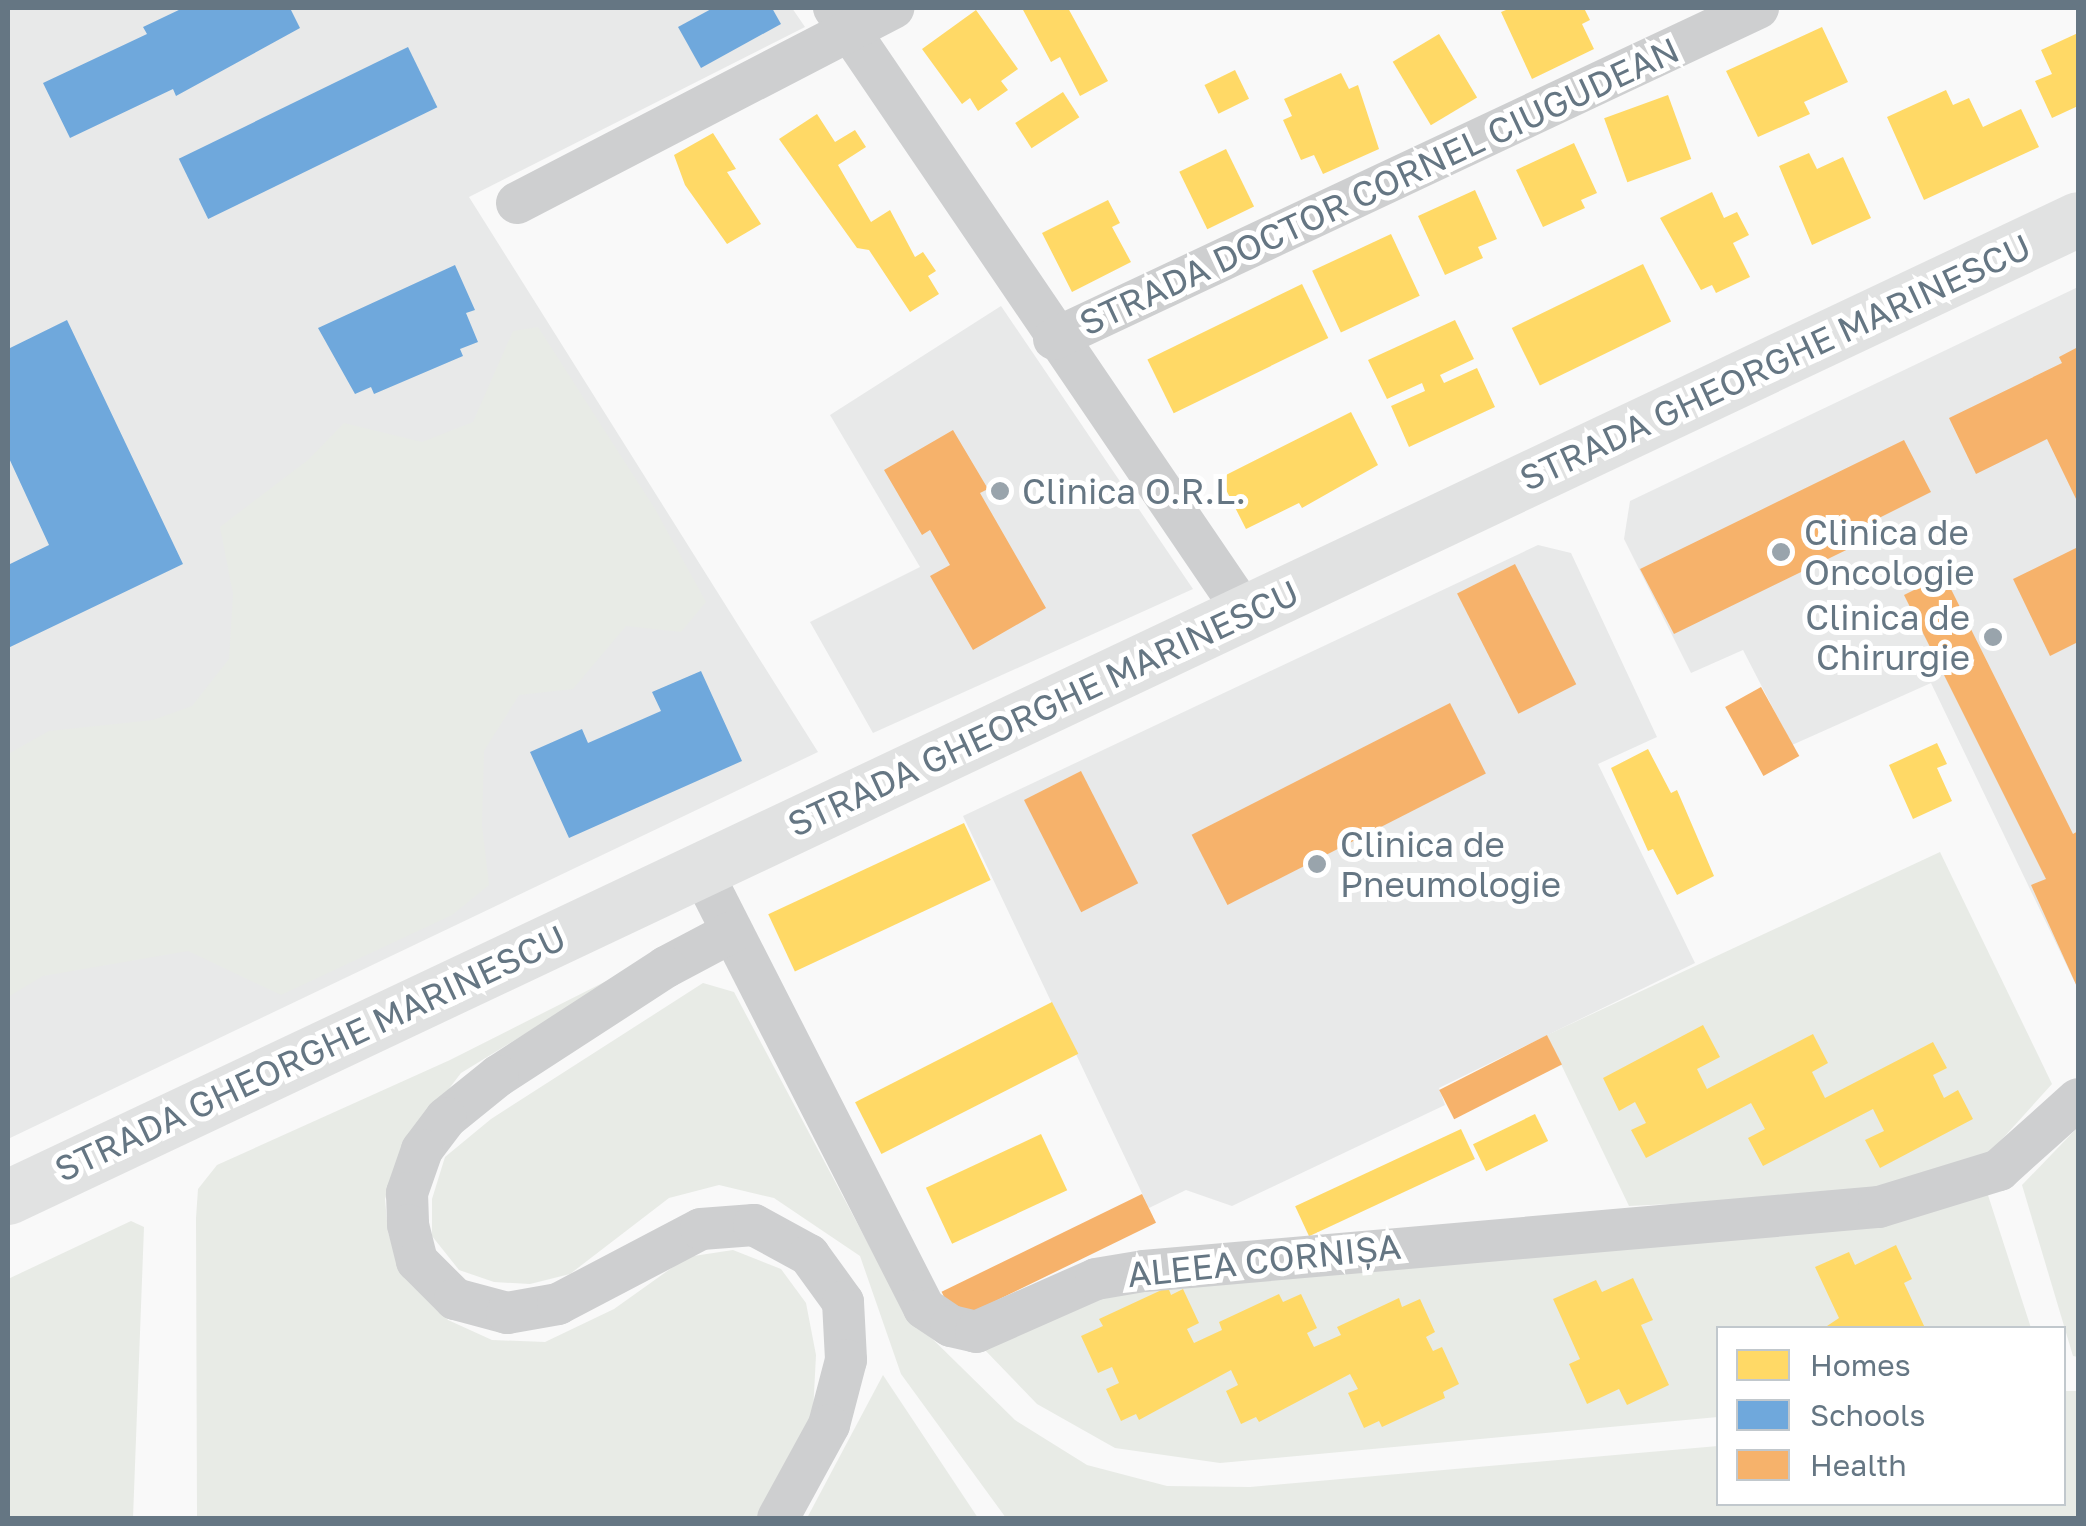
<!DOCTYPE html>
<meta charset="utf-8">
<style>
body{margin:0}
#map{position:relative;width:2086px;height:1526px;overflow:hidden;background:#f9f9f9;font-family:"Golos Text",sans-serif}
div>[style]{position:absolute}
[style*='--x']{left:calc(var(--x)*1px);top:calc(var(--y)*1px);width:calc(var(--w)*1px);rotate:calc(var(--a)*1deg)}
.built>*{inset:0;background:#e8e9e9}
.green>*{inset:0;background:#e8ebe6}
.homes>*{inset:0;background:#ffd966;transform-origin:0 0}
.schools>*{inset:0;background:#6fa8dc;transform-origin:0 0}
.health>*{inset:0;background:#f6b26b;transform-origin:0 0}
.minor>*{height:42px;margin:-21px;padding:0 21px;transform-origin:21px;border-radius:21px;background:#cecfd0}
.secondary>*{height:55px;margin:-27.5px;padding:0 27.5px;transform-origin:27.5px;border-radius:27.5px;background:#e1e2e2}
.dots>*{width:28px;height:28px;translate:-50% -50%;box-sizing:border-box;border:5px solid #fff;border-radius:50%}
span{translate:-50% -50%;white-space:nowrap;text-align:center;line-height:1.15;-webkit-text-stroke:10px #fff;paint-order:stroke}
.street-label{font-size:35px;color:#657683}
.poi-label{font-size:35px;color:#657683}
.left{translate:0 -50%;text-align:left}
.right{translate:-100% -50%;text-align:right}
.frame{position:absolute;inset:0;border:10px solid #657683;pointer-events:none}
.legend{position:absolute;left:1716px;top:1326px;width:350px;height:180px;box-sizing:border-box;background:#fff;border:2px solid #c1c8cd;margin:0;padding:12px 18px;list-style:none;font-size:30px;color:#657683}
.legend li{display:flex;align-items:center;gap:20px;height:50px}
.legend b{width:50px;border:2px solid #c1c8cd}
</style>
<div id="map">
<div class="built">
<i style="clip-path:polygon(8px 8px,792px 8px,805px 27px,469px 197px,818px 752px,8px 1139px)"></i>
<i style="clip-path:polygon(2078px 287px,2078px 989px,1931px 683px,1792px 745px,1743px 650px,1691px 673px,1624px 539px,1630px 501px)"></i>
<i style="clip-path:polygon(1001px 306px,1193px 589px,873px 733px,810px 622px,920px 567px,830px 415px)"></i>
<i style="clip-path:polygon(1538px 545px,1571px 553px,1657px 737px,1598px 764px,1695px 963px,1439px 1088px,1445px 1105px,1232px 1206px,1186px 1190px,1149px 1208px,963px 816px)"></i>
</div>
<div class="green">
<i style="clip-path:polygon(538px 327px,655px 509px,706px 602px,681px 632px,626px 626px,573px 689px,519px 695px,484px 751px,482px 825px,489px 885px,452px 915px,281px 995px,188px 951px,43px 976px,8px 997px,8px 754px,49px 731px,153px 720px,192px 706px,229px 659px,233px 594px,220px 527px,308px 460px,344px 423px,422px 442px,473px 422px,513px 331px)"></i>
<i style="clip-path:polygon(1940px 852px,2052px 1084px,1985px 1158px,1878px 1194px,1629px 1206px,1547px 1035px)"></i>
<i style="clip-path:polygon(638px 965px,461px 1073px,403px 1149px,385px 1199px,388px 1232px,401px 1269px,448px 1320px,492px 1340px,545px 1342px,614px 1309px,687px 1257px,733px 1250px,781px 1269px,806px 1303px,816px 1355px,813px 1413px,758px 1518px,197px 1518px,196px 1218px,198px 1189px,217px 1165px,450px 1060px)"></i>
<i style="clip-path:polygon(703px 983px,734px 992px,904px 1311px,1015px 1420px,1087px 1465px,1167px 1486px,1250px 1487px,1718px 1446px,1718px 1504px,2064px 1504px,2064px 1391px,2078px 1391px,2078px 1518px,1006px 1518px,901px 1374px,860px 1256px,774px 1198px,719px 1185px,669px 1198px,570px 1274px,530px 1284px,494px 1282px,459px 1270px,432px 1236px,432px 1199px,445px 1157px,491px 1119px)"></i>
<i style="clip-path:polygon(2078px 1127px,2078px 1357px,2073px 1356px,2022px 1185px)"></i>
<i style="clip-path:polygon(1987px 1192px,2031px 1328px,1718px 1328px,1718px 1417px,1220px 1463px,1115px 1448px,1037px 1404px,983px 1348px,1128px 1288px)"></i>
<i style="clip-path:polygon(131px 1221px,144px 1227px,133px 1518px,8px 1518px,8px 1279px)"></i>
<i style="clip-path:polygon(883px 1375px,978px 1518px,807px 1518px)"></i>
</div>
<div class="homes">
<i style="clip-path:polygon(1022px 8px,1068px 8px,1108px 81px,1080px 96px,1060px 57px,1051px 62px)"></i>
<i style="clip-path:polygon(1511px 8px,1584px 8px,1590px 20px,1582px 24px,1594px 49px,1532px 79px,1501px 12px)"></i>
<i style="clip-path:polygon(976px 10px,1018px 69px,1001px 81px,1008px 90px,978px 111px,970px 98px,962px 104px,922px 49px)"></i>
<i style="clip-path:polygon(1822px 27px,1848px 82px,1804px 102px,1810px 114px,1758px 137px,1726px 71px)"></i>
<i style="clip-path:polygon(2078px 33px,2078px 106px,2052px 118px,2035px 81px,2052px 74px,2041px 50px)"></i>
<i style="left:1439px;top:34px;width:74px;height:54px;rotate:59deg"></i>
<i style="left:1235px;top:70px;width:32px;height:34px;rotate:64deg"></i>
<i style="clip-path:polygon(1341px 73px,1349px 89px,1358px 85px,1379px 149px,1323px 174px,1314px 155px,1301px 160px,1283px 120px,1292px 116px,1284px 99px)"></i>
<i style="clip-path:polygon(1946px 90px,1953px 105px,1969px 98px,1983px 127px,2021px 109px,2039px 147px,1924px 200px,1887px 117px)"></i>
<i style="left:1063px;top:92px;width:30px;height:57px;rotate:57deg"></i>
<i style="left:1668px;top:95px;width:68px;height:68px;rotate:70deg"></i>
<i style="clip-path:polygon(817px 114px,835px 142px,855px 130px,866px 147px,838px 165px,871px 222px,890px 210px,915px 257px,923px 252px,936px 271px,928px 276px,939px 294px,910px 312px,869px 250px,857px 248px,779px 139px)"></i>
<i style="clip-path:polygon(713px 133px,736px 169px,727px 172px,761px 224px,727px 244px,685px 185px,674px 155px)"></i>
<i style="clip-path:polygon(1574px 143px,1597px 193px,1581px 200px,1585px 208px,1543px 227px,1516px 170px)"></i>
<i style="left:1226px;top:149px;width:64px;height:52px;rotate:64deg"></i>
<i style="clip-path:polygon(1809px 153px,1817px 169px,1843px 157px,1871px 218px,1812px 245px,1779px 166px)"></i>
<i style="clip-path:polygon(1475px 190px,1497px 239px,1478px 247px,1483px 258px,1445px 275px,1418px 216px)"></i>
<i style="clip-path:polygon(1712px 192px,1724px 218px,1737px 212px,1749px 235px,1733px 243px,1750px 277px,1716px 293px,1712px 285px,1701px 290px,1660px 218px)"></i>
<i style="clip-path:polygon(1108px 200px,1120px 223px,1112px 227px,1131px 262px,1072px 292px,1042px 233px)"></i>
<i style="left:1391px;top:234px;width:68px;height:87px;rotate:65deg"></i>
<i style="left:1643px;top:264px;width:64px;height:146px;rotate:64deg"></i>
<i style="left:1302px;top:284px;width:60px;height:172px;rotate:64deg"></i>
<i style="clip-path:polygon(1455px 320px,1474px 359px,1440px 375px,1444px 383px,1477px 368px,1495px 407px,1409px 447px,1391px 406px,1425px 391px,1422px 383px,1387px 399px,1368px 360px)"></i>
<i style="clip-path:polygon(1351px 412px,1378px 465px,1302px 508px,1299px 503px,1246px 529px,1220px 478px)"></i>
<i style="clip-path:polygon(1937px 743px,1947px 764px,1937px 768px,1952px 801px,1913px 819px,1889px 765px)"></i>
<i style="clip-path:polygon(1648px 749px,1671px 793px,1677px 790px,1714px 876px,1677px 895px,1653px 849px,1648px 851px,1611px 768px)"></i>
<i style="left:964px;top:823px;width:63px;height:216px;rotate:65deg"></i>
<i style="left:1052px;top:1002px;width:58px;height:221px;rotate:63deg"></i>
<i style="clip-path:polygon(1703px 1025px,1720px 1057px,1697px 1069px,1707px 1089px,1813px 1034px,1828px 1063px,1812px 1072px,1825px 1098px,1933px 1042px,1947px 1068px,1933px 1075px,1944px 1098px,1958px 1090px,1973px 1119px,1880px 1168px,1865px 1140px,1884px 1131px,1873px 1109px,1763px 1166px,1748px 1138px,1765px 1129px,1751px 1103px,1646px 1158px,1631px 1130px,1646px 1123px,1635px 1102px,1619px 1111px,1603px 1078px)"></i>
<i style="left:1535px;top:1114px;width:30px;height:69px;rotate:64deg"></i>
<i style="left:1461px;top:1129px;width:33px;height:183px;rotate:65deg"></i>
<i style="left:1041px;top:1134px;width:62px;height:127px;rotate:65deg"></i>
<i style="clip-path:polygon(1896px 1245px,1912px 1279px,1904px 1283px,1925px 1328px,1824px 1328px,1839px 1318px,1815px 1267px,1849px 1252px,1855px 1265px)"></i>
<i style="clip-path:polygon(1633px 1278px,1653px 1320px,1641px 1325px,1669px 1385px,1627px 1405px,1619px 1389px,1587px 1404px,1569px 1364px,1580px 1359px,1553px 1299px,1596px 1280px,1602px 1292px)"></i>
<i style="clip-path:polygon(1168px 1287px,1171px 1295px,1183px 1289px,1199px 1323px,1187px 1329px,1194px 1343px,1222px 1330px,1219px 1322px,1279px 1294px,1283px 1302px,1301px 1294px,1317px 1328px,1307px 1333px,1314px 1347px,1341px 1335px,1337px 1327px,1399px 1298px,1402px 1307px,1420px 1299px,1435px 1332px,1426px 1337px,1433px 1351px,1442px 1347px,1459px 1384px,1443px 1392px,1445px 1398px,1382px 1427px,1379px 1421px,1364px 1428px,1348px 1393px,1358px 1389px,1350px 1374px,1259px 1422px,1256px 1417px,1241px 1424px,1226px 1391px,1238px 1385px,1231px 1370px,1139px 1420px,1136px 1414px,1121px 1421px,1106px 1389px,1119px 1383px,1112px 1367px,1098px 1373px,1081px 1336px,1103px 1326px,1099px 1319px)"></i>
</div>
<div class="schools">
<i style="clip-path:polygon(183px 8px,290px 8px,300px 28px,176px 96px,173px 89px,70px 138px,43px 83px,147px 34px,143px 27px)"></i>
<i style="clip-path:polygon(713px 8px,772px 8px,781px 24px,701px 68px,678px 27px)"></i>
<i style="left:408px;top:47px;width:67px;height:255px;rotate:64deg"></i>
<i style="clip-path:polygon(455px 265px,475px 310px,466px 313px,478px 342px,460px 349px,463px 356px,374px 394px,371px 387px,355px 394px,318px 328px)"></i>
<i style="clip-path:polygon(67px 320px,183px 564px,8px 648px,8px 565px,49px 545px,8px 456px,8px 349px)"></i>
<i style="clip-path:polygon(701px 671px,742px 761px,569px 838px,530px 752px,582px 729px,588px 743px,661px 711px,652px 692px)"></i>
</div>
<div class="health">
<i style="clip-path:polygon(2078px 347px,2078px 503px,2047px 439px,1976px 474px,1949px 418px,2062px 363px,2059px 357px)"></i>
<i style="clip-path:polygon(953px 430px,988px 489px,980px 493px,1046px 608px,973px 650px,930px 576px,950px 565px,930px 530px,922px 535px,884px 470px)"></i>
<i style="clip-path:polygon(1904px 440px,1931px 492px,1869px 523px,1875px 536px,1674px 634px,1640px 569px)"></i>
<i style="clip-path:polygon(2078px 547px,2078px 642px,2050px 656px,2013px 579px)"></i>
<i style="left:1515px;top:564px;width:135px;height:65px;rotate:63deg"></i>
<i style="clip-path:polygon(1944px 575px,2073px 834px,2078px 831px,2078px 989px,2031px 885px,2046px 879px,1904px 595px)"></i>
<i style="left:1761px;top:687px;width:79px;height:41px;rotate:61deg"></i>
<i style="left:1450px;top:703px;width:79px;height:290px;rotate:63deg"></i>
<i style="left:1081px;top:771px;width:126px;height:64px;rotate:63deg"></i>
<i style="left:1547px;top:1035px;width:33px;height:121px;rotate:63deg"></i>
<i style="left:1142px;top:1194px;width:32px;height:223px;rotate:64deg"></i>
</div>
<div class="minor">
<i style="--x:834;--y:8;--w:731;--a:55.81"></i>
<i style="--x:517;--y:203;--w:424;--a:-27.4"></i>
<i style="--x:1054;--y:339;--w:778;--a:-25.18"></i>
<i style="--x:701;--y:870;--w:492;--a:63"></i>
<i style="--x:924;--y:1308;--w:32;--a:34"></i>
<i style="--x:951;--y:1326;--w:26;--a:13"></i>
<i style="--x:976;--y:1332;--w:131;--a:-23.8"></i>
<i style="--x:1096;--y:1279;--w:49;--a:-9.5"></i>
<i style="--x:1144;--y:1271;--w:738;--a:-4.98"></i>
<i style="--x:1879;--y:1207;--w:126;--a:-17.1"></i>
<i style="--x:1999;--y:1170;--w:106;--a:-41.9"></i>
<i style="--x:732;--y:932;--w:75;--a:152.1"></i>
<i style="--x:666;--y:967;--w:200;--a:147"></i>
<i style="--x:498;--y:1076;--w:67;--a:141.1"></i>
<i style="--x:446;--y:1118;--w:40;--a:127"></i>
<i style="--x:422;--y:1150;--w:46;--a:109.2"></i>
<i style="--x:407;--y:1193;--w:32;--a:88"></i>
<i style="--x:408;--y:1225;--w:37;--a:76"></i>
<i style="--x:417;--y:1261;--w:54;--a:45"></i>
<i style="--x:455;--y:1299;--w:54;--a:15.1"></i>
<i style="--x:507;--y:1313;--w:52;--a:-10"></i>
<i style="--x:558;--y:1304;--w:161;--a:-27.7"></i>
<i style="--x:701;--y:1229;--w:53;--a:-4.3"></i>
<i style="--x:754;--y:1225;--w:63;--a:28.6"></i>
<i style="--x:809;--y:1255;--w:58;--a:54.1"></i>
<i style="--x:843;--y:1302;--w:58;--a:87"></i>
<i style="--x:846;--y:1360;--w:67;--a:104.7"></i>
<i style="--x:829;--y:1425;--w:106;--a:118.7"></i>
</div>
<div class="secondary">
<i style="--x:8;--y:1197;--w:2289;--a:-25.29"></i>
</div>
<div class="dots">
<i style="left:1000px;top:491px;background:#99a4ac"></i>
<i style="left:1781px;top:552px;background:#99a4ac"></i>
<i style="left:1993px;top:637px;background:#99a4ac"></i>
<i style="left:1317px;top:864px;background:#99a4ac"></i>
</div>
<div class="street-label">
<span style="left:1379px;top:186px;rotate:-25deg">STRADA DOCTOR CORNEL CIUGUDEAN</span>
<span style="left:1775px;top:362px;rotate:-25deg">STRADA GHEORGHE MARINESCU</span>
<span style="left:1043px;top:708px;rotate:-25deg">STRADA GHEORGHE MARINESCU</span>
<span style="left:310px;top:1053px;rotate:-25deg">STRADA GHEORGHE MARINESCU</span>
<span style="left:1264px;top:1260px;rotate:-6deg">ALEEA CORNIȘA</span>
</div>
<div class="poi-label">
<span class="left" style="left:1022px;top:491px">Clinica O.R.L.</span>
<span class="left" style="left:1804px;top:552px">Clinica de<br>Oncologie</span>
<span class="right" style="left:1970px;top:637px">Clinica de<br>Chirurgie</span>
<span class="left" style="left:1340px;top:864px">Clinica de<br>Pneumologie</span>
</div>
<div class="frame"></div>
<ul class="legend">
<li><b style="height:28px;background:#ffd966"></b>Homes</li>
<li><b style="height:28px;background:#6fa8dc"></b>Schools</li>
<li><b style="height:28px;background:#f6b26b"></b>Health</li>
</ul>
</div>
